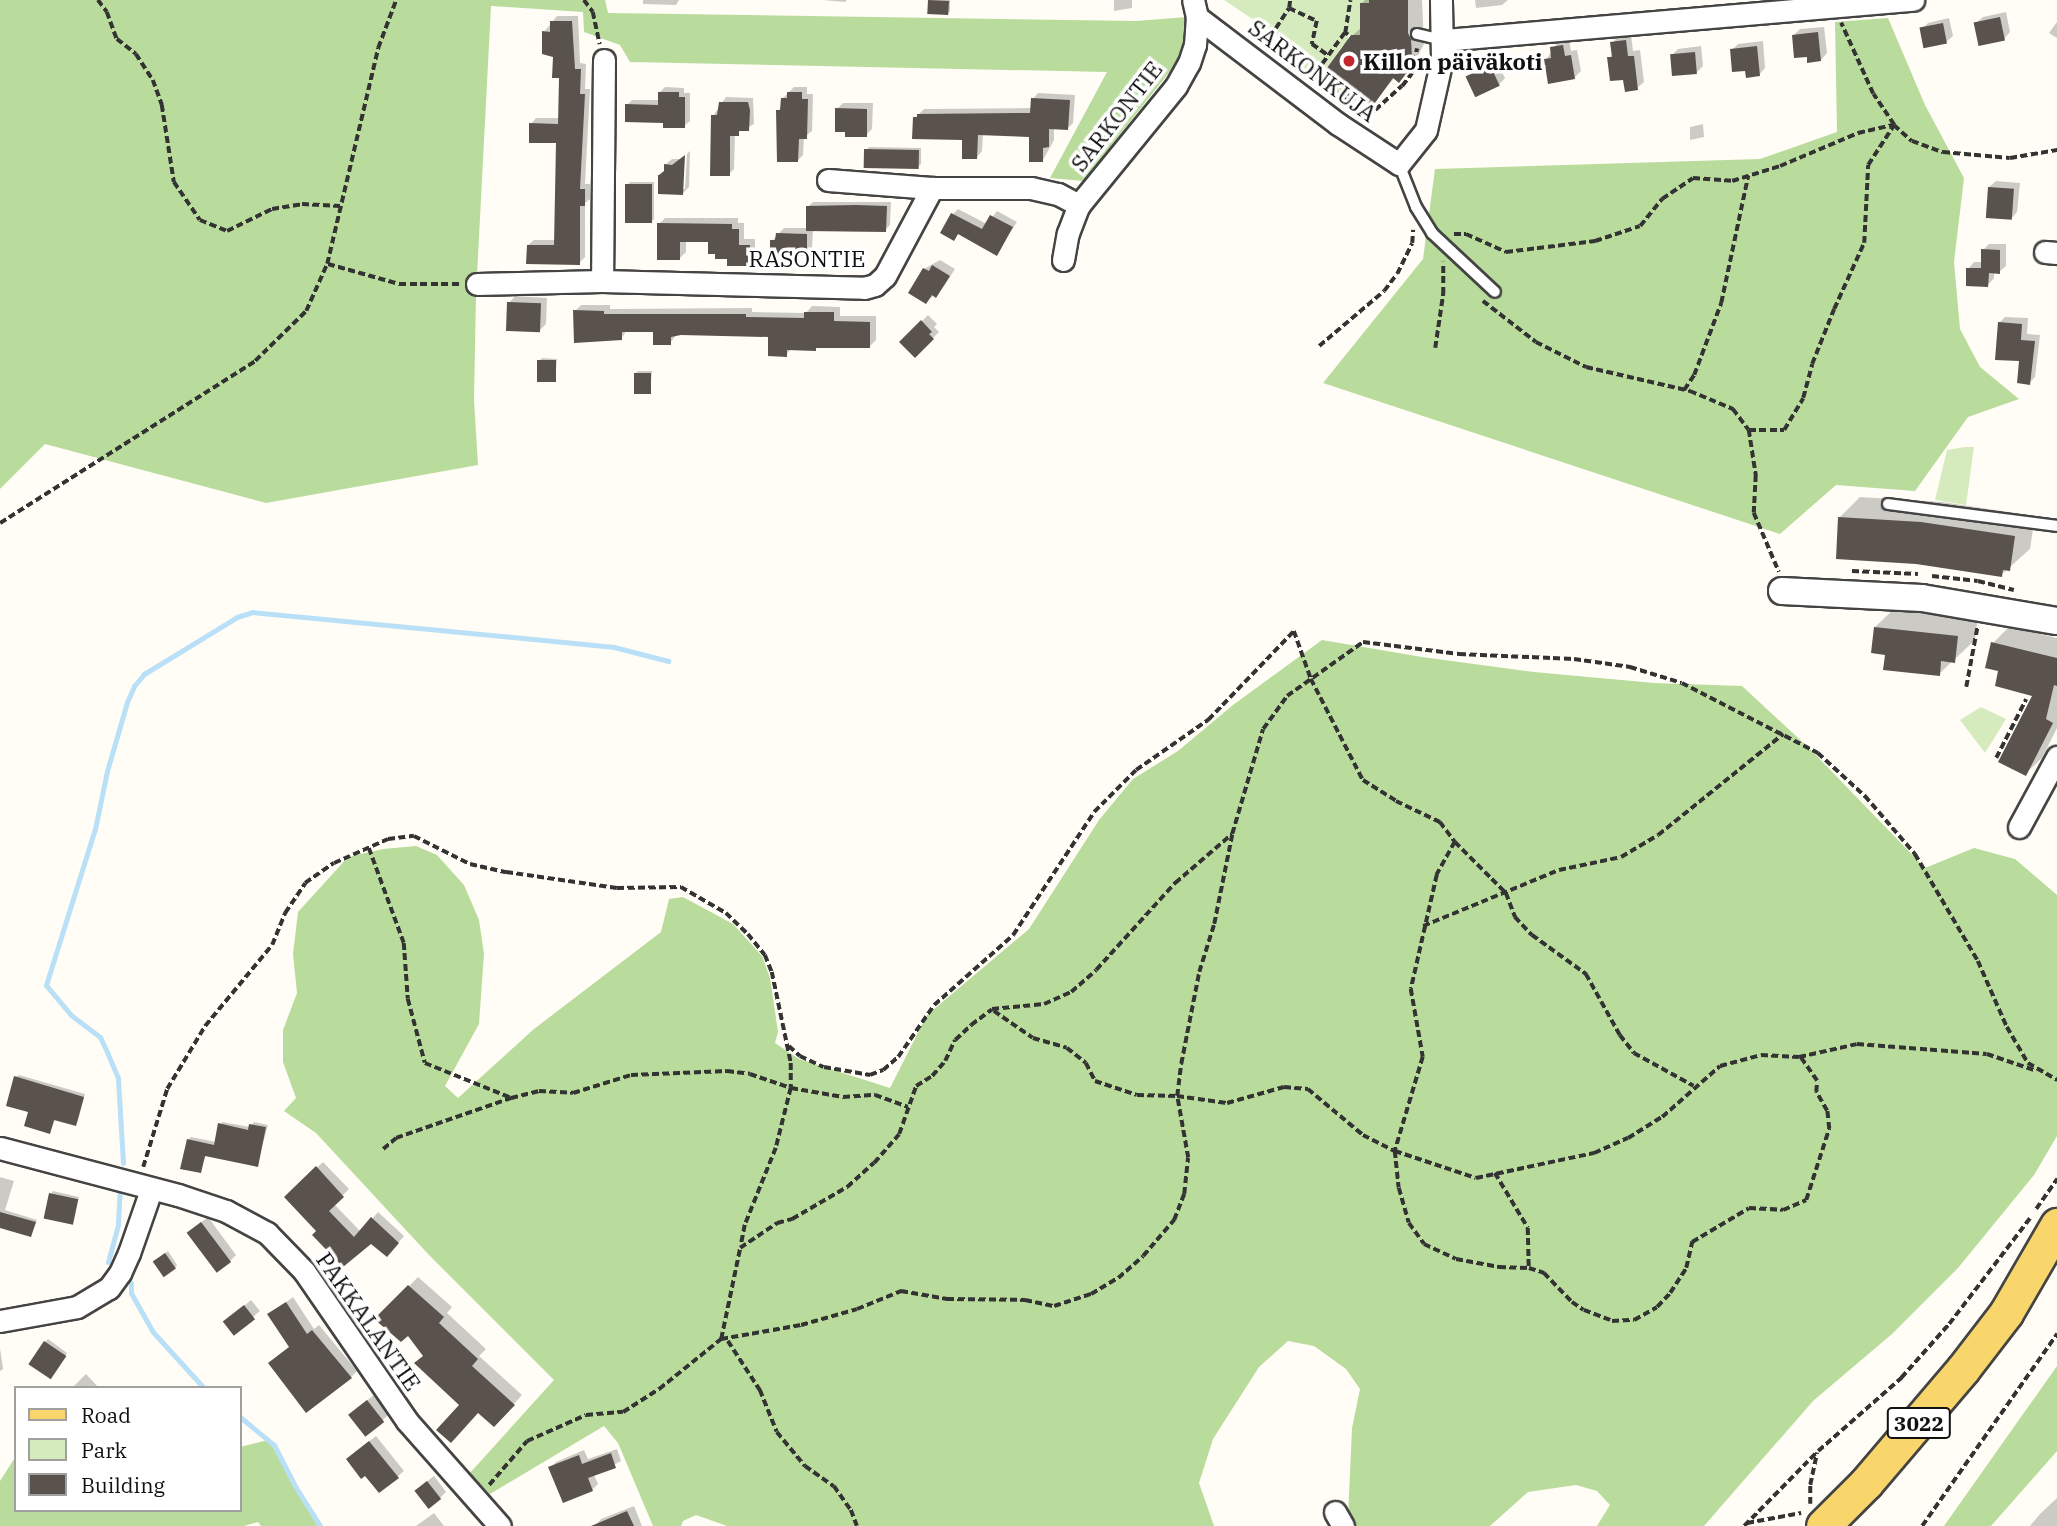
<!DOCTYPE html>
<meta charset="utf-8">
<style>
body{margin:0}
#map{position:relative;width:2057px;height:1526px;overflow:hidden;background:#fffdf5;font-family:"IBM Plex Serif",serif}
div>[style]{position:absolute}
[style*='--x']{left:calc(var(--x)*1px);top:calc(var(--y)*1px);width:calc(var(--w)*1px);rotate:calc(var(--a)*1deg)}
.green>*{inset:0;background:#d5ebbd}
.forest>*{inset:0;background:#b9dc9c}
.shadow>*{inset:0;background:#0003}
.stream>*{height:5px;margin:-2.5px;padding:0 2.5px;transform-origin:2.5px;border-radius:2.5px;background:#b9e0f7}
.building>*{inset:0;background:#5a524d;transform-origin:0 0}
.path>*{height:3.5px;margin-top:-1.75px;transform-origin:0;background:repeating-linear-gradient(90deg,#333 0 7px,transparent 0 10.5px)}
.roads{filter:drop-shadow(2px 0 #444) drop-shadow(-2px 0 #444) drop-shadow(0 2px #444) drop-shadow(0 -2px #444)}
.service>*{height:10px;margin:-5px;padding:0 5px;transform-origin:5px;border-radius:5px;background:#fff}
.minor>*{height:21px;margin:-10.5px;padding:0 10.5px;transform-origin:10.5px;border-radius:10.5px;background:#fff}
.tertiary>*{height:26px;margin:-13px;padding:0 13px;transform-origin:13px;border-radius:13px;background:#fff}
.primary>*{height:33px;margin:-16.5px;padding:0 16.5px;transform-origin:16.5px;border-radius:16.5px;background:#f9d66b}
.dots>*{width:19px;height:19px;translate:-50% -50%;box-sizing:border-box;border:4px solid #fff;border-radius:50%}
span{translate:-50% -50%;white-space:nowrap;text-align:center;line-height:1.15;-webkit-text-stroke:7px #fff;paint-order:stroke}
.shield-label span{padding:2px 5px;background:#fff;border:2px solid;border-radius:5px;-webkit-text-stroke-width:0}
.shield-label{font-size:21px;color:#111;font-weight:700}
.poi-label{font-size:23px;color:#111;font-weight:700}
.left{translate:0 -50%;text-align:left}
.street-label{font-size:23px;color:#111}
.legend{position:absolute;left:14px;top:1386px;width:228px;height:126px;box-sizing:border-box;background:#fff;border:2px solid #a0a0a0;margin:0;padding:9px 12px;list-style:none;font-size:21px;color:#111}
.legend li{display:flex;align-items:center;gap:14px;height:35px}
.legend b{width:35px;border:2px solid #a0a0a0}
</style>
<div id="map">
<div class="green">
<i style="clip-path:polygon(1224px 0,1369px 0,1369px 3px,1360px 4px,1360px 35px,1348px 35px,1348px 45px,1343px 45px,1324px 72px,1343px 85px,1340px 90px,1355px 101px,1353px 104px,1351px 105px,1296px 67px,1305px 54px)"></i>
<i style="clip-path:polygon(1965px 447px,1974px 447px,1966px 505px,1935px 500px,1947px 450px)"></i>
<i style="clip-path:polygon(1981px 707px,2006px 719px,1985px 753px,1960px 720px)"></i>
</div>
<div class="forest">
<i style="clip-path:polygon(0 0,605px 0,608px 13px,1136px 21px,1187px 17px,1182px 56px,1083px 181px,1050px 178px,1107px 72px,630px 62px,620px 45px,584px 32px,583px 12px,491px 6px,476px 295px,474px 400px,478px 465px,266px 503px,45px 444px,0 489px)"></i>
<i style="clip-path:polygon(1888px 18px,1925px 105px,1964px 178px,1954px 262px,1960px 329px,1980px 367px,2019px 399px,1968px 417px,1915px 491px,1836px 485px,1780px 534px,1323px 383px,1423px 259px,1435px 169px,1760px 159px,1837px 132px,1835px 22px)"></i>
<i style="clip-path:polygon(1322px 640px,1422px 657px,1534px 672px,1654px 683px,1742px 686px,1810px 749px,1925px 868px,1974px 848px,2015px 859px,2057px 895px,2057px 1136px,2034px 1175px,1958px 1268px,1892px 1334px,1813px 1401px,1704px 1526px,1597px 1526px,1610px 1505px,1597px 1491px,1576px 1485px,1528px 1492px,1490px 1526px,1355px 1526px,1348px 1518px,1352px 1428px,1360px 1389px,1346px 1369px,1314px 1346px,1288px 1341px,1259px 1367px,1213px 1439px,1199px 1483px,1214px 1526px,727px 1526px,696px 1515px,683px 1521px,681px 1526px,653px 1526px,618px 1443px,604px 1426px,490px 1494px,469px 1474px,554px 1380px,429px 1255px,316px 1133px,284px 1111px,296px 1098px,283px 1062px,283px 1030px,297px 993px,293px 954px,298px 912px,348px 857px,383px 849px,416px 846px,437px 855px,464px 885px,479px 920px,484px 954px,479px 1024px,445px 1086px,458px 1098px,534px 1029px,661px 932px,669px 899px,683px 897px,733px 924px,762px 956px,770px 978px,778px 1032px,775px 1043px,799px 1059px,890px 1088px,927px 1015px,1029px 929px,1099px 820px,1133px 779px,1178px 751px,1233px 705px)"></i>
<i style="clip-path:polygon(2057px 1366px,2057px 1451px,1991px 1526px,1944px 1526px)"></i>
<i style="clip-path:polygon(268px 1440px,323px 1526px,261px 1526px,258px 1522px,244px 1526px,0 1526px,0 1481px,16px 1456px,16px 1510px,240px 1510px,240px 1447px)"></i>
</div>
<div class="shadow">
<i style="clip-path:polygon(643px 0,679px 0,676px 5px,643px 4px)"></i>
<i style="clip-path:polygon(823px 0,847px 0,845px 2px)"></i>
<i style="clip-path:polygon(929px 0,950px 0,950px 11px,947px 14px,928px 13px)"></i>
<i style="clip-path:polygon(1114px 0,1132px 0,1132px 8px,1114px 11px)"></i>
<i style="clip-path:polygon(1365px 0,1422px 0,1424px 44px,1412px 67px,1399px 80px,1395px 77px,1372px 105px,1345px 85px,1352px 36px,1362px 27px,1361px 4px)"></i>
<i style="clip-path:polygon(1475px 0,1508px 0,1502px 5px,1476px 8px)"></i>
<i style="clip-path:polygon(2006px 12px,2010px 32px,2004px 39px,1976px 23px,1983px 17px)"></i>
<i style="clip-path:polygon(557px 16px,578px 16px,580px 63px,586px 64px,585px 89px,590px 89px,585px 184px,590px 184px,590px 199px,585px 203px,585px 257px,579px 263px,528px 245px,534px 240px,556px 240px,558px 142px,531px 124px,536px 118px,560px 118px,561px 76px,544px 32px)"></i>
<i style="clip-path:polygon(1949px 18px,1953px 36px,1946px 42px,1922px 29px,1928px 23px)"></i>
<i style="clip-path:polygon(2057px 22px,2057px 38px,2049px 33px)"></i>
<i style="clip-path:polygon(1824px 27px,1827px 53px,1821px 60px,1808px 55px,1793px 36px,1800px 29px)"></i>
<i style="clip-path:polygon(1631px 35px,1633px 51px,1640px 50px,1644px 82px,1637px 88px,1609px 58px,1614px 53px,1612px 43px,1619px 36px)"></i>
<i style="clip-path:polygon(1569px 40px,1571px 51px,1577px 50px,1581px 71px,1574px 78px,1546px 60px,1558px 42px)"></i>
<i style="clip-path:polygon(1763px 41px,1765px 68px,1759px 75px,1747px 69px,1732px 50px,1738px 44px)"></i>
<i style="clip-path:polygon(1701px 46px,1703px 66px,1697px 72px,1672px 55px,1678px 49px)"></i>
<i style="clip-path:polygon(1496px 60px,1505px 78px,1499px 85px,1468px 77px)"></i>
<i style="clip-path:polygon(665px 87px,684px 88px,684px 93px,690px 93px,690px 121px,684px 126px,627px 105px,632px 100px,660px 100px,660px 92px)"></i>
<i style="clip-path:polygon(794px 87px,807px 87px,807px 94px,813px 94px,812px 131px,804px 137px,803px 155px,798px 160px,778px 111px,782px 107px,782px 99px)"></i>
<i style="clip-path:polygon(1038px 93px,1075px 95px,1073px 123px,1068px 128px,1054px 128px,1054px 140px,1043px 160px,1031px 135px,983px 134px,982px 151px,977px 157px,964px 138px,915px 118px,924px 109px,1032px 108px,1033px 99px)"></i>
<i style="clip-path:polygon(726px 97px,753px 98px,754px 124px,735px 134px,734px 169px,729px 174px,713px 116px)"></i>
<i style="clip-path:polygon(843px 103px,873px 103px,872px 129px,866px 135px,837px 109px)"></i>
<i style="clip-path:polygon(1703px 124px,1704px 137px,1690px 140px,1690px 127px)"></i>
<i style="clip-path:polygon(869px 147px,921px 148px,921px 164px,918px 167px,866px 150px)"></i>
<i style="clip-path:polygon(690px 151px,689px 187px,683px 193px,665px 170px,665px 165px,672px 159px,680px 159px,682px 189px,685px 189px,687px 154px)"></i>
<i style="clip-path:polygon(1996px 181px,2020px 183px,2017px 212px,2011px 219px,1989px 187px)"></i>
<i style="clip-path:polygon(630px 182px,654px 182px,654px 219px,651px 222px,627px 185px)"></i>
<i style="clip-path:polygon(813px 202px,891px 202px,890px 225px,885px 230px,813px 230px,812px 248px,806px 255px,772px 241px,784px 228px,808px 228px,808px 207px)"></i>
<i style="clip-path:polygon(958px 209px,987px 224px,997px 211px,1017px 222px,996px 254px,959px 233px,954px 239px,953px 214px)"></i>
<i style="clip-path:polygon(665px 218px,738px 218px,738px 223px,744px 223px,744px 239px,755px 239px,755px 258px,749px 265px,729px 257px,710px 240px,686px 240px,686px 252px,679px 259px,659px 224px)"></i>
<i style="clip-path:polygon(1989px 244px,2006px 244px,2006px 266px,1999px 272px,1994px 272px,1994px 278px,1988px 285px,1968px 269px,1974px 262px,1983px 262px,1983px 250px)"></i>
<i style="clip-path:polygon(940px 260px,955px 269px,942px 289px,926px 302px,924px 269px)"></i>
<i style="clip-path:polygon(515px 296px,547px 298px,546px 324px,539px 331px,509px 303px)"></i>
<i style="clip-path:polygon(581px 305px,610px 305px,610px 309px,752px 308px,752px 312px,806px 313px,812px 306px,840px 307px,840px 316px,876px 316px,876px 340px,869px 347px,792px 348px,786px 355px,770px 336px,677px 334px,670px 343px,655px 330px,627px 330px,621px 339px,575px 311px)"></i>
<i style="clip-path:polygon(928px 315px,937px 324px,934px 327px,939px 332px,915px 356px,902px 342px)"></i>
<i style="clip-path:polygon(2005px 317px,2028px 318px,2027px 334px,2040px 335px,2035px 377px,2029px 383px,2021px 360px,1999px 323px)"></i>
<i style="clip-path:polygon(542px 358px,557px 359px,555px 381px,539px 361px)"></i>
<i style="clip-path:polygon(638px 371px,652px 371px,650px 393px,636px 373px)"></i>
<i style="clip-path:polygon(1860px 497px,1942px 502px,2035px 516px,2030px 549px,2001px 575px,1840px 517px)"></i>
<i style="clip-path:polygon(1896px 607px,1978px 616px,1975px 640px,1939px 674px,1887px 653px,1875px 627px)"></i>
<i style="clip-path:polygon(2009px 627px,2057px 638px,2057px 728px,2042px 758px,2025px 774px,2035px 694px,2001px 670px,1993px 643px)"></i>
<i style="clip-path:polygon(19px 1075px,85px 1094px,78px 1121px,75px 1124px,56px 1118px,50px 1132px,30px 1111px,16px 1077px)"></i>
<i style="clip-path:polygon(222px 1122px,250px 1127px,254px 1122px,268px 1125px,257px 1165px,206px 1155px,200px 1171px,188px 1140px,191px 1137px,216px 1142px)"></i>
<i style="clip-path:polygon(323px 1162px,349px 1189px,334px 1204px,361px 1232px,378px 1212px,404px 1236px,393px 1249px,371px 1241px,318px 1231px,286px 1197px)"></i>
<i style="clip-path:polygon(0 1177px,14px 1181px,5px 1210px,37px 1220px,31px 1235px,0 1226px)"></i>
<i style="clip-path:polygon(53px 1191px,79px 1197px,71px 1223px,51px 1194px)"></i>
<i style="clip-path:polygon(208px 1217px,236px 1255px,230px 1261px,195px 1227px)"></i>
<i style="clip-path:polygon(168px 1251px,177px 1265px,175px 1268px,157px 1259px)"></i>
<i style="clip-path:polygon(418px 1277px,452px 1307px,447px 1313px,486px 1349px,479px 1356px,522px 1395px,503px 1416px,461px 1404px,409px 1334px,377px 1319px)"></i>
<i style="clip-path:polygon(293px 1297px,314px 1329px,319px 1325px,357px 1371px,351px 1377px,269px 1315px)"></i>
<i style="clip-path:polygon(251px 1300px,260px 1311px,234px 1333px,232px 1316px)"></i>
<i style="clip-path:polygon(48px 1339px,67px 1353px,52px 1375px,45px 1342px)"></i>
<i style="clip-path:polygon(0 1348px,3px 1369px,0 1371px)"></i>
<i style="clip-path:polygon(86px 1374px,99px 1388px,72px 1388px)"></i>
<i style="clip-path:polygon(374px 1395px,389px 1414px,383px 1420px,357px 1408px)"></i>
<i style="clip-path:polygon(376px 1436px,404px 1471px,397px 1477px,354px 1453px)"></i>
<i style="clip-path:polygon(617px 1449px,621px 1461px,594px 1475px,598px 1484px,592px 1490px,550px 1468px,556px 1462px,584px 1450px,588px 1459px)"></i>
<i style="clip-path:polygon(434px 1476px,446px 1492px,440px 1498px,422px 1485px)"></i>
<i style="clip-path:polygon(2057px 1498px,2057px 1526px,2030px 1526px,2040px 1514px)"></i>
<i style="clip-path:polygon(634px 1506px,642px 1526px,595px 1526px,601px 1519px)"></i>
<i style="clip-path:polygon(434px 1513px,444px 1526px,416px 1526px)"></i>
</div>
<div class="stream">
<i style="--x:123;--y:1163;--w:85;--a:-93.4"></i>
<i style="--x:118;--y:1078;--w:26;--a:-113"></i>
<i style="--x:108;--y:1054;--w:19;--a:-115"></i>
<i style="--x:100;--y:1037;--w:36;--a:-143"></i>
<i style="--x:71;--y:1015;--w:39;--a:-130"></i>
<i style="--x:46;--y:985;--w:164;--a:-72.6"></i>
<i style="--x:95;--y:829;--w:59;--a:-78.3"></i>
<i style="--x:107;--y:771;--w:72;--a:-73.8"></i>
<i style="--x:127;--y:702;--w:17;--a:-66"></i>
<i style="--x:134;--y:686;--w:16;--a:-50"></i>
<i style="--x:144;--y:674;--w:109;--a:-31.5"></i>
<i style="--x:237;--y:617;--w:16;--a:-18"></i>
<i style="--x:252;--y:612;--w:364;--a:5.5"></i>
<i style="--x:614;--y:647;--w:56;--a:14.5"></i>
<i style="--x:108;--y:1262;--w:39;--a:-75"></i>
<i style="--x:118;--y:1224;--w:33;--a:-87"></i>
<i style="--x:131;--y:1283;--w:10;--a:90"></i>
<i style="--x:131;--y:1293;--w:45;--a:60.6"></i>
<i style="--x:153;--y:1332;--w:76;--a:47.7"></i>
<i style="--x:240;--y:1417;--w:44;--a:39.5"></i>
<i style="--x:274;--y:1445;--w:46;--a:62.9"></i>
<i style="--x:295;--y:1486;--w:47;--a:58"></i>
</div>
<div class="building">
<i style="left:928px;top:0;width:21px;height:14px;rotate:3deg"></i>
<i style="clip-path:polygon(1369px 0,1408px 0,1408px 33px,1411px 39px,1412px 58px,1405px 68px,1408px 71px,1399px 83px,1393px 78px,1372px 107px,1358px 96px,1355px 101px,1340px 90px,1343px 85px,1324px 72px,1351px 35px,1360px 35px,1360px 3px,1369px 3px)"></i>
<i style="left:2000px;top:17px;width:24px;height:27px;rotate:78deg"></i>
<i style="clip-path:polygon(550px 21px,572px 21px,575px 69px,581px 69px,580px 94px,585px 94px,580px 189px,585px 189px,585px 206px,580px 206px,580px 265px,526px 264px,527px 245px,554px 245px,556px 143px,529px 143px,529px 123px,558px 124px,559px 78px,552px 78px,553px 57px,542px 54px,542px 31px,550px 32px)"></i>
<i style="left:1943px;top:23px;width:21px;height:24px;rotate:79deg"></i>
<i style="clip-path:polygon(1818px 32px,1821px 61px,1807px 63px,1807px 57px,1794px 58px,1792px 35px)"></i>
<i style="clip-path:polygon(1626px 40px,1628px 56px,1634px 56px,1638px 90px,1625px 92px,1623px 80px,1610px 81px,1607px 57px,1612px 57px,1610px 42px)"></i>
<i style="clip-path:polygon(1563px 45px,1565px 56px,1571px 55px,1575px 79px,1548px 84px,1544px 59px,1551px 58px,1550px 47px)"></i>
<i style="clip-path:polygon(1757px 46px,1760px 76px,1746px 78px,1745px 71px,1732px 72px,1730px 49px)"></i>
<i style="left:1695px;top:52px;width:22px;height:25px;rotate:85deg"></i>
<i style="left:1490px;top:65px;width:23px;height:27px;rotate:65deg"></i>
<i style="clip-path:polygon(658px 92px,679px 92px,679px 97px,685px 97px,685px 128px,663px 128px,663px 123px,625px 122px,625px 104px,658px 105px)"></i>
<i style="clip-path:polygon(787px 92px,802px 92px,802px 99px,808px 99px,807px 139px,799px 139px,798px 162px,777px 162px,776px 110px,780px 110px,781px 98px,787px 98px)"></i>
<i style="clip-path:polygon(1031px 98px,1070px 100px,1068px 130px,1049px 129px,1049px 147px,1043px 148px,1043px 162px,1029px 162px,1029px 137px,978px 135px,977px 159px,962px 159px,962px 140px,912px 139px,913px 117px,917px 117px,917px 114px,1030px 113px)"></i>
<i style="clip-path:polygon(719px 102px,748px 102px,750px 110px,749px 131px,739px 131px,739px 136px,730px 136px,730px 176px,710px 176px,711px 115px,717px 115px)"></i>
<i style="clip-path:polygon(835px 108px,867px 109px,867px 137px,845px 137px,845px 132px,835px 132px)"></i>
<i style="left:864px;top:149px;width:55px;height:19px;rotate:1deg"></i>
<i style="clip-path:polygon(685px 155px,683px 195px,658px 194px,658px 175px,664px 175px,659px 175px,664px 171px,664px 164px,672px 165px)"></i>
<i style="left:625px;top:184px;width:27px;height:39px"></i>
<i style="left:1988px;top:187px;width:26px;height:31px;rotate:4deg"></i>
<i style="clip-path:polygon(856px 205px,887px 206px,886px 232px,806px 231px,806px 206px)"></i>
<i style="clip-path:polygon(951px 213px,982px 229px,990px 215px,1013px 227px,997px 256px,958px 234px,954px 241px,940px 233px)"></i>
<i style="clip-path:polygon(657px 223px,732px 224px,732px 229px,739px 229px,739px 245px,750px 245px,749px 266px,727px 266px,727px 259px,715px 259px,715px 254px,708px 254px,708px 242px,680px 242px,680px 260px,657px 260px)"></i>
<i style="clip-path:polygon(776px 233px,807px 234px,807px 256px,770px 256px,770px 240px,775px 240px)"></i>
<i style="clip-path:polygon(1981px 249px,2000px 250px,2000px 274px,1989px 273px,1988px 287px,1966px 286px,1966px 268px,1981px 268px)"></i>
<i style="clip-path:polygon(932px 265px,950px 276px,936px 298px,932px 295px,926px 304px,908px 293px,923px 268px,929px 271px)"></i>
<i style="left:507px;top:302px;width:34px;height:29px;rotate:2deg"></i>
<i style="clip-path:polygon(573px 310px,604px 311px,604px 314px,746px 314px,746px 317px,804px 318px,804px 312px,834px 312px,834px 321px,870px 322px,870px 348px,816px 348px,816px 351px,787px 350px,787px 357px,768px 356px,768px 337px,681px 335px,671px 337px,671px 345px,653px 345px,653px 332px,622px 332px,622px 340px,574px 343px)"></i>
<i style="clip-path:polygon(921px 320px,932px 332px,929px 334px,934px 339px,915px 358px,899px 342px)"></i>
<i style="clip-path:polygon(1998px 322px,2022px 324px,2021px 340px,2035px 341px,2030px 385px,2017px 383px,2019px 361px,1995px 360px)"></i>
<i style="left:537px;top:360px;width:19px;height:22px"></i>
<i style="left:634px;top:373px;width:17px;height:21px"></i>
<i style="clip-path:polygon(1838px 517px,1921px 522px,2015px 536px,2010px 571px,2003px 570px,2002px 577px,1916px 564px,1836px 559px)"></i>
<i style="clip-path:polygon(1874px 627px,1958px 636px,1955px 663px,1941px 661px,1940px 676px,1883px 670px,1885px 655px,1871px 653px)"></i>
<i style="clip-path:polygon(1991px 642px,2057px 658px,2057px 686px,2054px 685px,2046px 719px,2053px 723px,2026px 776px,1998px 762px,2032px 696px,1995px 686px,1998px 671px,1985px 668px)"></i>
<i style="clip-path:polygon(14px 1076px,84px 1097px,76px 1126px,54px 1120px,50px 1134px,24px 1126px,28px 1112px,6px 1106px)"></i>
<i style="clip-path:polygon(218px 1123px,248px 1130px,249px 1124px,266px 1127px,258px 1167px,205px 1156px,201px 1173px,180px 1169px,187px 1139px,214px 1145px)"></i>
<i style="clip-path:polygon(316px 1166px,344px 1197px,329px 1211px,354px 1237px,371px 1217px,399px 1243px,387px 1257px,371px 1244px,343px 1267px,312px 1235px,316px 1231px,284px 1197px)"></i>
<i style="left:49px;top:1193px;width:30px;height:26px;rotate:12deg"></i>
<i style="clip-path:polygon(0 1212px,36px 1222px,31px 1237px,0 1228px)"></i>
<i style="left:201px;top:1222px;width:50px;height:18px;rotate:53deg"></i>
<i style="left:165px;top:1253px;width:19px;height:15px;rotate:55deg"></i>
<i style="clip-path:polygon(408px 1285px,444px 1317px,439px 1323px,478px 1359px,472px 1366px,515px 1405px,494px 1427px,478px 1413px,451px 1443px,436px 1430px,459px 1405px,414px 1363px,423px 1356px,408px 1336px,401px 1342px,374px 1319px)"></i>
<i style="clip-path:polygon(286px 1302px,307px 1334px,312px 1330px,352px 1378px,306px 1413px,268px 1363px,289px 1347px,267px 1314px)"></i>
<i style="left:244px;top:1305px;width:18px;height:27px;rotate:52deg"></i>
<i style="left:44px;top:1341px;width:27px;height:28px;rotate:34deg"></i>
<i style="left:367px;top:1400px;width:28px;height:24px;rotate:52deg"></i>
<i style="clip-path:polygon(369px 1441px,399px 1478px,379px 1493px,365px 1476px,361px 1479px,346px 1459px)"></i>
<i style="clip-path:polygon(611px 1453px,616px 1468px,588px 1478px,593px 1491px,563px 1503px,548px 1467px,579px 1455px,582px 1464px)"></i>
<i style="left:427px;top:1481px;width:23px;height:16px;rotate:52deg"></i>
<i style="clip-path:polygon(627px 1511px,634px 1526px,591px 1526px)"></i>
</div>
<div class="path">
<i style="--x:98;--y:0;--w:15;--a:53"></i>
<i style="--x:107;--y:12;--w:29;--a:70"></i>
<i style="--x:117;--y:39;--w:24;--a:38"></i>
<i style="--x:136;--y:54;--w:31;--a:57"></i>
<i style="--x:153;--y:80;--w:27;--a:70"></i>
<i style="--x:162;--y:105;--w:78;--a:81.1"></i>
<i style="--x:174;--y:182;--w:46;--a:55.6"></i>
<i style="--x:200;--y:220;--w:29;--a:22"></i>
<i style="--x:227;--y:231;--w:50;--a:-26.1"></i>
<i style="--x:272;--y:209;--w:30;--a:-9"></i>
<i style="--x:302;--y:204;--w:38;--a:3"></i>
<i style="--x:584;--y:0;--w:15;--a:53"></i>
<i style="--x:593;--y:12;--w:33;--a:78"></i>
<i style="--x:1289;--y:8;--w:31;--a:25"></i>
<i style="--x:1317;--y:21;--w:24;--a:102"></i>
<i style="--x:1312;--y:44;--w:21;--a:35"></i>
<i style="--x:1345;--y:33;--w:33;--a:-81"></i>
<i style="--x:1348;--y:35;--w:4;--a:-146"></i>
<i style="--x:1345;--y:33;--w:49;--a:125.9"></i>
<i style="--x:1316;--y:73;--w:26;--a:36"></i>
<i style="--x:1337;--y:88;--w:4;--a:124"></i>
<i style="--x:1335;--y:91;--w:28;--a:39"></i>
<i style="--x:1264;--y:46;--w:45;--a:-56.7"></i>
<i style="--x:1289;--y:8;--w:8;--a:-83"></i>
<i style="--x:1352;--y:111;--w:23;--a:-2"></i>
<i style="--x:1375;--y:110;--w:36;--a:-42"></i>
<i style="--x:1402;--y:86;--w:16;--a:-52"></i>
<i style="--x:1412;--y:73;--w:25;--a:-79"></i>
<i style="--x:1454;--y:234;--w:12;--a:0"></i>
<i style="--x:1466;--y:234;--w:44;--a:24.2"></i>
<i style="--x:1506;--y:252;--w:90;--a:-7"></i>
<i style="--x:1595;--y:241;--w:47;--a:-18.4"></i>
<i style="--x:1640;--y:226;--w:35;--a:-51"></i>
<i style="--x:1662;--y:199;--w:37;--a:-34"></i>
<i style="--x:1693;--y:178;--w:39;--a:4"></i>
<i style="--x:1732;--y:181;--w:50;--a:-17.4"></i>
<i style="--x:1780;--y:166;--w:85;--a:-22.9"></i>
<i style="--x:1858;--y:133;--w:37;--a:-13"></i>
<i style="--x:1894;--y:125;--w:24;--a:42"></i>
<i style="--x:1912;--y:141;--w:33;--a:20"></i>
<i style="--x:1943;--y:152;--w:67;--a:5.1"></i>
<i style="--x:2010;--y:158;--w:48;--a:-9.7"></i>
<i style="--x:328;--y:264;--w:74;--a:15.7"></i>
<i style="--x:399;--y:284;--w:62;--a:0"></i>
<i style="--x:1483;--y:301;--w:67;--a:37.7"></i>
<i style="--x:1536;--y:342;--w:56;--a:26.6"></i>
<i style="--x:1586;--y:367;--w:107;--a:13"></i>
<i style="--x:1690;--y:391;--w:47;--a:22.7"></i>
<i style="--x:1733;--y:409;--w:26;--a:53"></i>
<i style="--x:1749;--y:430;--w:46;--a:81.2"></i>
<i style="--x:1756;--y:475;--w:38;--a:93"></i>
<i style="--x:1754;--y:513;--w:64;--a:67"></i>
<i style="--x:1319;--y:346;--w:85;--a:-40.2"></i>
<i style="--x:1384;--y:291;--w:21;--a:-53"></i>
<i style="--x:1397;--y:274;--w:34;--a:-64"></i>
<i style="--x:1412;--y:243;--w:13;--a:-86"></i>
<i style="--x:1435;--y:348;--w:55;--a:-81.6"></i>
<i style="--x:1443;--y:294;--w:32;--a:-90"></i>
<i style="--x:1684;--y:390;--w:18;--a:-56"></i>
<i style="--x:1694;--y:375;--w:77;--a:-69.4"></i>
<i style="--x:1721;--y:303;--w:130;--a:-78"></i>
<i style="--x:1749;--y:430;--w:35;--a:0"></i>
<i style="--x:1784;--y:430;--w:37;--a:-59"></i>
<i style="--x:1803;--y:398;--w:35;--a:-75"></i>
<i style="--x:1812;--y:364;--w:59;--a:-68.2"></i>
<i style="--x:1834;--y:309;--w:72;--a:-65.6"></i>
<i style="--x:1864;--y:243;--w:78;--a:-87.1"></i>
<i style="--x:1868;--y:165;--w:48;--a:-57"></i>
<i style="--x:1894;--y:125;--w:37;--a:-124"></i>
<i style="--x:1873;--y:94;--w:78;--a:-114.3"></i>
<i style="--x:0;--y:523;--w:302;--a:-32.4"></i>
<i style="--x:255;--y:361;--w:71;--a:-44.4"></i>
<i style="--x:306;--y:311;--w:51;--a:-65.9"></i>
<i style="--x:327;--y:264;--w:222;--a:-76.7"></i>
<i style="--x:378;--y:48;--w:51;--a:-69.4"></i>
<i style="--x:1852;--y:571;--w:66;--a:2.6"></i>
<i style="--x:1932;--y:576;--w:46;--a:6.2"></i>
<i style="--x:1978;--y:581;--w:37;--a:14"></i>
<i style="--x:1966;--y:687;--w:60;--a:-79.4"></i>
<i style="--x:1996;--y:758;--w:66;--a:-63"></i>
<i style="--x:1455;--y:842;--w:72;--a:45"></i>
<i style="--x:1506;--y:893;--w:26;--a:69"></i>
<i style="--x:1515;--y:917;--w:25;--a:47"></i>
<i style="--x:1532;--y:935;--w:67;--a:35.8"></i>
<i style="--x:1586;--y:974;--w:70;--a:60.9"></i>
<i style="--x:1620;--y:1035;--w:23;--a:52"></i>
<i style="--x:1634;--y:1053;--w:68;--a:28.8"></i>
<i style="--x:369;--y:848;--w:101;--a:69.8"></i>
<i style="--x:404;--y:943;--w:56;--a:85.9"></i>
<i style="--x:408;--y:999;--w:66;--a:75.1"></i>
<i style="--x:425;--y:1063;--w:91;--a:22"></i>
<i style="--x:1423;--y:926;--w:147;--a:-22.4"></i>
<i style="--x:1559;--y:870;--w:63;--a:-11.8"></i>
<i style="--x:1621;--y:857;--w:43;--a:-30.7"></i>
<i style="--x:1658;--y:835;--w:161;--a:-38.9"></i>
<i style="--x:994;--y:1011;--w:47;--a:34.7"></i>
<i style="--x:1033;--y:1038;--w:35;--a:16"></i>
<i style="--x:1067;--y:1048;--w:24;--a:38"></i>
<i style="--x:1086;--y:1063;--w:20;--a:63"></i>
<i style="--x:1095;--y:1081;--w:44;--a:18.4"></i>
<i style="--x:1137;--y:1095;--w:40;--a:1.4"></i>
<i style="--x:1177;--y:1096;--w:50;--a:8"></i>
<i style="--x:1227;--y:1103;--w:59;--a:-15.7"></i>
<i style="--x:1284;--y:1087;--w:24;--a:5"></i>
<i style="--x:1308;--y:1089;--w:72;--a:39.9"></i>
<i style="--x:1363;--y:1135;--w:36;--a:27"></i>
<i style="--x:1395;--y:1151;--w:85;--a:18.4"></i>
<i style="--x:1476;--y:1178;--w:121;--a:-12"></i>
<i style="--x:1594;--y:1153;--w:37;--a:-24"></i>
<i style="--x:1628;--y:1138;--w:40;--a:-32"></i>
<i style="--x:1662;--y:1117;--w:77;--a:-41.3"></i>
<i style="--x:1720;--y:1066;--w:42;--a:-15"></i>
<i style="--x:1761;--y:1055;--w:38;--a:3"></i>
<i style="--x:1799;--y:1057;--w:59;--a:-12.6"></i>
<i style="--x:1857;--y:1044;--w:130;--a:4.4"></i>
<i style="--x:1987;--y:1054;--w:50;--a:18.8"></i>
<i style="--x:789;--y:1046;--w:15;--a:42"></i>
<i style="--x:800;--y:1056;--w:26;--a:25"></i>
<i style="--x:824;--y:1067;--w:47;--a:9.9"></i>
<i style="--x:870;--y:1075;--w:14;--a:-21"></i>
<i style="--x:883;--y:1070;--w:20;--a:-41"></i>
<i style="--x:898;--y:1057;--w:63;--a:-55.3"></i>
<i style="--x:934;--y:1005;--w:106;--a:-41.5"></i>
<i style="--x:1013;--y:935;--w:147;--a:-56.6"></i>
<i style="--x:1094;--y:812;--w:59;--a:-45"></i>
<i style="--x:1136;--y:770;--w:88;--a:-34.8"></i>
<i style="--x:1208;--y:720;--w:124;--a:-46"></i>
<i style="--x:1294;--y:631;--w:51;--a:70.5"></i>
<i style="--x:1311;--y:679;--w:114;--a:62.8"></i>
<i style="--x:1363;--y:780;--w:39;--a:32"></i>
<i style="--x:1396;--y:801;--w:49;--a:25.5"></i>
<i style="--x:1440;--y:822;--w:25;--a:53"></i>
<i style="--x:1455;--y:842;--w:38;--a:119"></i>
<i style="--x:1437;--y:875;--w:117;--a:102.8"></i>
<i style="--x:1411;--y:989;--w:69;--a:80"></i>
<i style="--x:1423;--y:1057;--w:98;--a:106.6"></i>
<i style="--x:1395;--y:1151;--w:37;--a:84"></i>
<i style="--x:1399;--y:1188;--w:36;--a:74"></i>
<i style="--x:1409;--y:1223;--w:26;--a:54"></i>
<i style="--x:1424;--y:1244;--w:35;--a:25"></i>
<i style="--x:1456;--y:1259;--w:44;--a:10.5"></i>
<i style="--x:1499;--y:1267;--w:30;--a:2"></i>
<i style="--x:383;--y:1149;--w:17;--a:-40"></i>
<i style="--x:396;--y:1138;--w:122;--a:-19.2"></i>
<i style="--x:511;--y:1098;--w:29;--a:-14"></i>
<i style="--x:539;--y:1091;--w:34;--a:3"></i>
<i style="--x:573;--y:1093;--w:61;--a:-17.2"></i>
<i style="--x:631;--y:1075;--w:96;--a:-2.4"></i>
<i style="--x:727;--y:1071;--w:23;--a:7"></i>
<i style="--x:750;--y:1074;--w:43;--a:18.9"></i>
<i style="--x:791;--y:1088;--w:53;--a:9.8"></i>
<i style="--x:843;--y:1097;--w:32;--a:-4"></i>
<i style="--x:875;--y:1095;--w:35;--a:20"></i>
<i style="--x:143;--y:1167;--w:82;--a:-72.9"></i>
<i style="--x:167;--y:1089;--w:74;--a:-58.9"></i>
<i style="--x:205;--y:1026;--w:105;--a:-50.4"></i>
<i style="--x:272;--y:945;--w:35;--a:-68"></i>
<i style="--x:285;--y:913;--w:36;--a:-56"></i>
<i style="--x:305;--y:883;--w:35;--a:-35"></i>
<i style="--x:334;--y:863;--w:59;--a:-24"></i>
<i style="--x:388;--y:839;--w:26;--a:-7"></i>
<i style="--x:414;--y:836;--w:63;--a:26.6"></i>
<i style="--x:470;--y:864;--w:37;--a:13"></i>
<i style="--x:506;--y:872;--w:112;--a:8.2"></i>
<i style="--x:617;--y:888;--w:64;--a:-0.9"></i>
<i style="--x:681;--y:887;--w:52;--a:30"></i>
<i style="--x:726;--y:913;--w:30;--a:44"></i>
<i style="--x:748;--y:934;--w:27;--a:51"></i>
<i style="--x:765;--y:955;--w:18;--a:68"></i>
<i style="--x:772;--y:972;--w:93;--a:78.2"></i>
<i style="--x:791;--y:1063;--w:25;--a:90"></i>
<i style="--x:791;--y:1088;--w:62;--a:104"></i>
<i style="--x:776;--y:1148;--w:83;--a:111.9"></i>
<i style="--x:745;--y:1225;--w:21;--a:101"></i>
<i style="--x:1495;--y:1173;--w:64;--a:59"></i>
<i style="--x:1528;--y:1228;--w:40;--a:88.6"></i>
<i style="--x:1529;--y:1268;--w:16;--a:18"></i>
<i style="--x:1544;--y:1273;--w:40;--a:46"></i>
<i style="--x:1572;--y:1302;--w:14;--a:34"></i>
<i style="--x:1584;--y:1310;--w:30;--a:21"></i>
<i style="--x:1612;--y:1321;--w:22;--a:-3"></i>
<i style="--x:1634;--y:1320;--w:26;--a:-29"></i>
<i style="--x:1657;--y:1307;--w:19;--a:-47"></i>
<i style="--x:1670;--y:1293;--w:30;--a:-57"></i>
<i style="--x:1686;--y:1268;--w:27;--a:-77"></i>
<i style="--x:1692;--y:1242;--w:66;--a:-30.8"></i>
<i style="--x:1749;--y:1208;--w:34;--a:3"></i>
<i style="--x:1783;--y:1210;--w:25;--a:-23"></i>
<i style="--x:1806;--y:1200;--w:75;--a:-72.1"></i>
<i style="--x:1829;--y:1129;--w:18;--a:-96"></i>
<i style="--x:1827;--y:1111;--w:22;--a:-120"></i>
<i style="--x:1816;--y:1092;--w:11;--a:-85"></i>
<i style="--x:1817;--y:1081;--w:29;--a:-125"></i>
<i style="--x:2036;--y:1209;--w:37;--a:-55"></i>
<i style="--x:721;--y:1339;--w:81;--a:-9.9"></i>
<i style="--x:801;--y:1325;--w:58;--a:-15.9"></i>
<i style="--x:857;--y:1309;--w:48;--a:-22.2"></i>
<i style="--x:901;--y:1291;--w:47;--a:9.9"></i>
<i style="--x:947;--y:1299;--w:78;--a:0.7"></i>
<i style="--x:1025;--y:1300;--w:30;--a:12"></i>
<i style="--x:1054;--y:1306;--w:39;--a:-18"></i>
<i style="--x:1091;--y:1294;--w:31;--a:-31"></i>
<i style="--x:1118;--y:1278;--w:33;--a:-41"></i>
<i style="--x:1143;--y:1256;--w:48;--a:-49.3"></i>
<i style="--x:1174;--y:1220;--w:28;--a:-69"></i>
<i style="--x:1184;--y:1194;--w:36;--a:-84"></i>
<i style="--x:1188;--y:1158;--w:63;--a:-100.1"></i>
<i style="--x:1177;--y:1096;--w:32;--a:-83"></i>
<i style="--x:1181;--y:1064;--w:94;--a:-78.9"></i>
<i style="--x:1199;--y:972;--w:50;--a:-72.6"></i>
<i style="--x:1214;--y:924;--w:91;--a:-78.6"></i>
<i style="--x:728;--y:1341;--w:59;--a:56.9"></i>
<i style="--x:760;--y:1390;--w:45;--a:68"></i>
<i style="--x:777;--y:1432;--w:44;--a:50.5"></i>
<i style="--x:805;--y:1466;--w:35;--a:35"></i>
<i style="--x:834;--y:1486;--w:29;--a:55"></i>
<i style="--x:851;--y:1510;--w:17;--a:69"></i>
<i style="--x:489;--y:1485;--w:58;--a:-49.2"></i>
<i style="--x:527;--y:1441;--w:64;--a:-23.8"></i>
<i style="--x:586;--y:1415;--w:37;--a:-5"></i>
<i style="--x:623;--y:1412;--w:43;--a:-32.6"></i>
<i style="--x:659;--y:1389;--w:80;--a:-38.9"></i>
<i style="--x:721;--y:1339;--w:93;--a:-78.2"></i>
<i style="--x:740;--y:1248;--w:45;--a:-34"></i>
<i style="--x:777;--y:1223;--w:16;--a:-15"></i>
<i style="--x:792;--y:1219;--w:64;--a:-30.2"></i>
<i style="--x:847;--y:1187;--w:36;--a:-42"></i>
<i style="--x:874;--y:1163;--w:38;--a:-49"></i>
<i style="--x:899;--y:1134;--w:51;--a:-70.5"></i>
<i style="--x:916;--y:1086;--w:19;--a:-32"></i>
<i style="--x:932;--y:1076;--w:20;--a:-49"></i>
<i style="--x:945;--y:1061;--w:23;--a:-65"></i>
<i style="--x:955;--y:1040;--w:22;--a:-43"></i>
<i style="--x:971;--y:1025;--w:26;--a:-37"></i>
<i style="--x:992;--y:1009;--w:52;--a:-5.5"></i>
<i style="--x:1044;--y:1004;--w:30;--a:-24"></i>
<i style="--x:1071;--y:992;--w:33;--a:-41"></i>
<i style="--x:1096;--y:970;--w:118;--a:-47.8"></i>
<i style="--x:1175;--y:883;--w:75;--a:-40.7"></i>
<i style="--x:1232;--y:834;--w:109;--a:-73.6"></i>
<i style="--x:1263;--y:729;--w:41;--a:-54"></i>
<i style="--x:1287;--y:696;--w:93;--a:-35.4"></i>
<i style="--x:1363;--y:642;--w:97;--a:7.1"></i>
<i style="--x:1459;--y:654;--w:115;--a:2.5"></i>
<i style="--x:1574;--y:659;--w:57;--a:8.1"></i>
<i style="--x:1630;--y:667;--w:54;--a:17.1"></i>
<i style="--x:1682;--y:683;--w:153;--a:27.2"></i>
<i style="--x:1818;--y:753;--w:64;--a:42.5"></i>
<i style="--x:1865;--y:796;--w:77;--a:49.2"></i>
<i style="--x:1915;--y:854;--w:124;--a:59.5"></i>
<i style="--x:1978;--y:961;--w:72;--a:66.3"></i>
<i style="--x:2007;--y:1027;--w:42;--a:59.7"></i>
<i style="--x:2028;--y:1063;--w:34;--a:30"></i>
<i style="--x:1810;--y:1504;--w:19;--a:-90"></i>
<i style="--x:1810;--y:1485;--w:33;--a:-78"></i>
<i style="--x:1747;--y:1523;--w:55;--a:-10.5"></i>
<i style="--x:1744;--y:1526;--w:105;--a:-45.4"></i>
<i style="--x:1818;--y:1451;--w:111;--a:-41.3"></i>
<i style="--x:1901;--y:1378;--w:72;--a:-48.4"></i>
<i style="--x:1949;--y:1324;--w:133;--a:-52.6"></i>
<i style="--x:1922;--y:1526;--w:235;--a:-54.9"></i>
</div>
<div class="roads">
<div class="service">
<i style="--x:1417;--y:34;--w:28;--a:13"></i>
<i style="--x:1399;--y:164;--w:46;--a:68.4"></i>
<i style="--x:1416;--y:207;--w:31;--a:58"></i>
<i style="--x:1432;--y:233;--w:86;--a:43.1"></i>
<i style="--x:1888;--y:504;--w:170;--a:7.4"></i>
</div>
<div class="minor">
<i style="--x:1197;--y:17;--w:177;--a:37.2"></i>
<i style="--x:1338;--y:124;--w:73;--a:33.3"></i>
<i style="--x:1399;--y:164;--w:43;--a:-51.5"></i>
<i style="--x:1426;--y:130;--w:73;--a:-77.3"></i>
<i style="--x:1442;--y:59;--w:59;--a:-91"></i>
<i style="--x:1444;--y:40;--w:471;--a:-4.9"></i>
<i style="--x:604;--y:60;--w:221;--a:90.5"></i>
<i style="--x:602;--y:281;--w:262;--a:1.5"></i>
<i style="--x:864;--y:288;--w:11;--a:-15"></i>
<i style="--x:875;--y:285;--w:13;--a:-42"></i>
<i style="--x:885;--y:276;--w:100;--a:-61.9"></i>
<i style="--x:932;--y:188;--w:99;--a:0"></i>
<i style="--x:1031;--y:188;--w:28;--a:13"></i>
<i style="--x:1058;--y:194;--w:24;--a:28"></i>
<i style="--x:828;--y:180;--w:104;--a:4.4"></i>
<i style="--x:2045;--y:252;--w:12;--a:5"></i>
<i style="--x:1063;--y:260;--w:27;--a:-80"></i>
<i style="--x:1068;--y:233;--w:30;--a:-69"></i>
<i style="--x:1079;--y:205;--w:154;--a:-50.8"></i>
<i style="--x:1176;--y:86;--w:26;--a:-61"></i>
<i style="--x:1189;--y:63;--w:19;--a:-72"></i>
<i style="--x:1195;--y:45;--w:28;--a:-86"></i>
<i style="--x:1197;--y:17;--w:17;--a:-103"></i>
<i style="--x:477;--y:284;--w:125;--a:-1.4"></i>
<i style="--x:2019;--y:827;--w:80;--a:-61.5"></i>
<i style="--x:0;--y:1148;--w:184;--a:14.8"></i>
<i style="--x:178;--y:1195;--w:51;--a:18.4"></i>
<i style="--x:226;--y:1211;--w:47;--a:28.2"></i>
<i style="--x:267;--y:1233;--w:53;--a:45.8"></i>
<i style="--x:304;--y:1271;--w:182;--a:55.5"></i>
<i style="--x:407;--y:1421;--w:140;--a:48.5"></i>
<i style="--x:0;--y:1321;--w:78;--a:-10.3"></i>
<i style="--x:77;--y:1307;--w:37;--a:-31"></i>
<i style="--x:109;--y:1288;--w:19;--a:-54"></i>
<i style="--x:120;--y:1273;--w:22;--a:-66"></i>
<i style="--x:129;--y:1253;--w:67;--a:-70.8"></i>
<i style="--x:1335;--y:1512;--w:16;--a:60"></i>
</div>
<div class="tertiary">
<i style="--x:1782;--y:591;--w:140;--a:2.9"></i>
<i style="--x:1922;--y:598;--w:137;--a:9.7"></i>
</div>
<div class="primary">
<i style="--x:1823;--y:1526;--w:61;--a:-45"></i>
<i style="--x:1866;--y:1483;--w:150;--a:-49.6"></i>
<i style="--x:1963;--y:1369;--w:71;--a:-52.5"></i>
<i style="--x:2006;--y:1313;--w:102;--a:-59.9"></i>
</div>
</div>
<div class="dots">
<i style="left:1349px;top:61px;background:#c4262e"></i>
</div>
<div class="shield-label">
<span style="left:1919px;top:1423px">3022</span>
</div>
<div class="poi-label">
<span class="left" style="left:1363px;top:61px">Killon päiväkoti</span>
</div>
<div class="street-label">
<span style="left:1313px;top:70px;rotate:37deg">SARKONKUJA</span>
<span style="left:1116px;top:116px;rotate:-52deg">SARKONTIE</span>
<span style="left:807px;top:258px">RASONTIE</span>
<span style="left:369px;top:1321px;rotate:55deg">PAKKALANTIE</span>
</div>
<ul class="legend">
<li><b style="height:9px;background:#f9d66b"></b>Road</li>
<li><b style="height:19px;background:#d5ebbd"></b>Park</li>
<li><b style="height:19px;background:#5a524d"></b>Building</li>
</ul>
</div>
